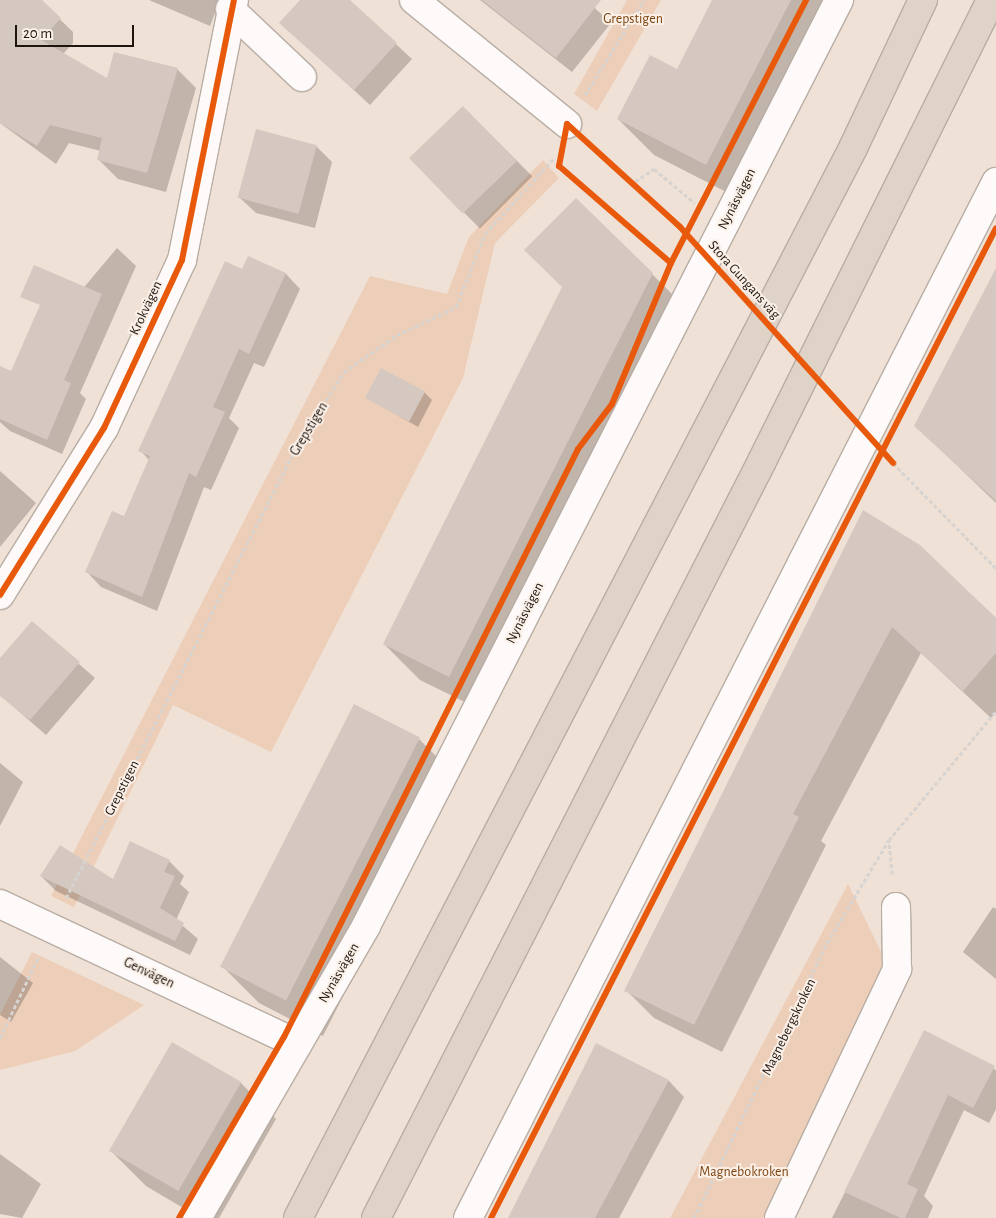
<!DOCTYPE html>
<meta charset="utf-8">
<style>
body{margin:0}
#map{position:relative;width:996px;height:1218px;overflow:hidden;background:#f0e1d6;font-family:"Alegreya Sans",sans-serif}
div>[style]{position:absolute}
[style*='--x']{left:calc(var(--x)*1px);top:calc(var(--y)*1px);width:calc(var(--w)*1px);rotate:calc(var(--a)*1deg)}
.green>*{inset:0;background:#edceb8}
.shadow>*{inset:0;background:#0003;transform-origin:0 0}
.building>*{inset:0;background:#d4c8c0;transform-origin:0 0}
.path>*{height:3px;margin-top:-1.5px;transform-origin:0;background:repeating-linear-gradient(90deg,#d7d3d0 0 4px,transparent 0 6.5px)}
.roads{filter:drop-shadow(1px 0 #b8ada4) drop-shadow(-1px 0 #b8ada4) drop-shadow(0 1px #b8ada4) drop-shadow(0 -1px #b8ada4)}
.minor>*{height:28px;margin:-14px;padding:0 14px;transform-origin:14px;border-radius:14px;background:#fdfaf9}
.highway>*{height:28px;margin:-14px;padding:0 14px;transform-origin:14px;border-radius:14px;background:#dfd2c7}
.cycleway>*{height:6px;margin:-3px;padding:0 3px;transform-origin:3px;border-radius:3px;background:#e8590c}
span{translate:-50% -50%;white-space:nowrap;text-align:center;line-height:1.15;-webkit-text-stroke:4px #fbf0e8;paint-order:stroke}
.park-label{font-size:14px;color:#7e4411}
.street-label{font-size:14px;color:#1e150e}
.scale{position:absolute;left:15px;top:25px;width:119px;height:22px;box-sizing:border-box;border:2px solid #1e150e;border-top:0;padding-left:6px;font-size:15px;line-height:18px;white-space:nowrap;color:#1e150e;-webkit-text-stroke:4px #fbf0e8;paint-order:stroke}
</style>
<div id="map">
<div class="green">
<i style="clip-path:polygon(627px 0,661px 0,597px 111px,574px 94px)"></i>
<i style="clip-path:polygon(543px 160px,559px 178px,495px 243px,463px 378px,271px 752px,173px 705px,74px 907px,51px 896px,370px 276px,447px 294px,469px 237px)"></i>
<i style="clip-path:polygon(848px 884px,888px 966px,769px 1218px,670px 1218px)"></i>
<i style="clip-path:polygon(32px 952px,144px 1005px,75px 1051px,0 1070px,0 1015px)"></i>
</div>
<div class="shadow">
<i style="clip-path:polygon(0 0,40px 0,73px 32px,73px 43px,63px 54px,108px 80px,177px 69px,196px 88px,166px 192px,118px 179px,99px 160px,101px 151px,69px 143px,56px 164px,0 123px)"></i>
<i style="clip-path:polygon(149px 0,220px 0,210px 26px)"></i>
<i style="clip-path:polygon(302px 0,348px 0,412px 59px,370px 105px,281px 23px)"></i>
<i style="clip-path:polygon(480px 0,586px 0,611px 23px,572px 72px)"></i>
<i style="clip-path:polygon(714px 0,846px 0,742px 200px,654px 155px,618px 119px,677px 71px)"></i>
<i style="left:463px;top:107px;width:98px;height:74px;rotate:45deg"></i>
<i style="clip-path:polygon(316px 146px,332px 162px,315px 228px,256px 213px,240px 198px)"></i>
<i style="clip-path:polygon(117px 248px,136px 266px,80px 393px,86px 399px,62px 454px,10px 431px,0 422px,0 368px,12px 373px)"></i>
<i style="clip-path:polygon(249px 257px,286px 274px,300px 289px,264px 367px,254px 363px,229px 418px,239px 428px,211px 490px,204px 487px,157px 611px,101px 587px,87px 572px,124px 517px,149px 460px,140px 450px)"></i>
<i style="clip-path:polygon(996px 269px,996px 503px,915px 425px)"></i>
<i style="clip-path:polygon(652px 274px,688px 310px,485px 712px,420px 680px,384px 644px)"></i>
<i style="clip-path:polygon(424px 392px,432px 400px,418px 427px,367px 398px)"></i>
<i style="clip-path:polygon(0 471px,36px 503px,0 547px)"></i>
<i style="clip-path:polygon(919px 546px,996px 618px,996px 712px,991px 718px,921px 653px,821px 841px,826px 845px,722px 1052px,654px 1018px,626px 990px)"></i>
<i style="clip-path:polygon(32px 623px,95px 678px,46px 735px,0 695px,0 660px)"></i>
<i style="clip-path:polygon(419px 739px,455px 775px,323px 1036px,259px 1003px,223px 967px)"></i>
<i style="clip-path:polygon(0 763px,23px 782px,0 826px)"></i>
<i style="clip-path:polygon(169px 861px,184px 876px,180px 884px,189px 892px,176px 920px,198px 939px,190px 955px,56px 891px,41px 876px,114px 880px)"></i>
<i style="clip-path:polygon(993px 907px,996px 909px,996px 979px,963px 952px)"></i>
<i style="clip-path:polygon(0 957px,33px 983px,11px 1022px,0 1015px)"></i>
<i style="clip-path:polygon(925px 1032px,996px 1070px,996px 1109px,989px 1123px,964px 1110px,924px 1196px,933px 1206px,928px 1218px,832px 1218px)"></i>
<i style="clip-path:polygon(172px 1043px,241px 1083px,276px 1119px,219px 1218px,200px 1218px,146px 1186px,110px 1150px)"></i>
<i style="clip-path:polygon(597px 1045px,669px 1081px,684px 1097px,619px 1218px,513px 1218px)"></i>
<i style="clip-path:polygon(0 1154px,41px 1184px,22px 1218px,0 1214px)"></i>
</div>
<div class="building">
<i style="clip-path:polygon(0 0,42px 0,61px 18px,41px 40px,107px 78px,114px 52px,178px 68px,147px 173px,97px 160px,102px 138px,50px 125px,37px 146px,0 123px)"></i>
<i style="clip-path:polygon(300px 0,350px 0,397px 43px,354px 90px,279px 23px)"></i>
<i style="clip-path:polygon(482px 0,601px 0,556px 58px)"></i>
<i style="clip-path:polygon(712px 0,791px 0,706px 165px,617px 119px,650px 55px,677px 69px)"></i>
<i style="left:463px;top:106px;width:77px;height:75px;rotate:46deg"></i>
<i style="left:256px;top:129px;width:63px;height:71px;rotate:15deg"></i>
<i style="clip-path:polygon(576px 198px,653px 273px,449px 677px,383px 644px,562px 287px,524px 250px)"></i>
<i style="clip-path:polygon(248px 256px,286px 273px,249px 354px,239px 349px,213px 407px,225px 412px,196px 477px,189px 473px,142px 597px,85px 572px,112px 511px,124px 516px,150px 456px,138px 451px,225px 261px,242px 269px)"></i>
<i style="clip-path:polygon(34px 265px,102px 294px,64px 380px,71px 383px,47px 440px,0 419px,0 366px,11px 371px,40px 305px,20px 297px)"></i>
<i style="clip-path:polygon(996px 268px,996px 501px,914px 426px)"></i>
<i style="left:381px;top:368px;width:50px;height:34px;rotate:28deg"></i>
<i style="clip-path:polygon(863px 510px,920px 545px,996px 618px,996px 653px,963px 691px,892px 627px,793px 814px,799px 817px,694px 1025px,624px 991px)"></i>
<i style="clip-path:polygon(32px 621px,80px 662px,30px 720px,0 696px,0 658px)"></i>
<i style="left:354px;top:704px;width:74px;height:295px;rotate:27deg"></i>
<i style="clip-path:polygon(130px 841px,170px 860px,164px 872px,175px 876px,160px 908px,184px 923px,175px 941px,40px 876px,60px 845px,113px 879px)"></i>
<i style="clip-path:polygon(924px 1030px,995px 1066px,973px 1108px,948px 1095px,907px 1184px,918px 1189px,905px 1218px,901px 1218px,844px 1192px)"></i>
<i style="left:172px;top:1042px;width:80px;height:126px;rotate:30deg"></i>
<i style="clip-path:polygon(596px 1043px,669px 1080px,595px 1218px,508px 1218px)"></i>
</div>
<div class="path">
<i style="--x:585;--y:95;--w:112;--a:-58.2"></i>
<i style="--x:630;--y:185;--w:29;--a:-34"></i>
<i style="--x:654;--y:169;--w:53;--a:39.7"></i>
<i style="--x:893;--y:463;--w:147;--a:45.6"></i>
<i style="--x:892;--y:874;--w:34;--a:-95"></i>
<i style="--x:889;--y:840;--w:168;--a:-50.3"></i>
<i style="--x:66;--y:898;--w:503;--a:-62.93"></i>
<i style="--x:295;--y:450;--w:92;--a:-57.9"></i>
<i style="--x:344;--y:372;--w:65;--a:-34.9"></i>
<i style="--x:397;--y:335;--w:65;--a:-25.4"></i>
<i style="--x:456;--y:307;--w:79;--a:-68.3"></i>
<i style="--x:485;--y:234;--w:104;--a:-47.7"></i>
<i style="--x:0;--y:1038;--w:89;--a:-64.6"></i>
<i style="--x:694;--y:1218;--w:305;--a:-64.2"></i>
<i style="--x:827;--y:943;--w:120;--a:-59"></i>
</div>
<div class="roads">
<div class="minor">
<i style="--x:414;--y:0;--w:197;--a:39"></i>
<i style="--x:230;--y:9;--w:99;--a:43.4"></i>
<i style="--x:0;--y:595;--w:197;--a:-58.1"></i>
<i style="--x:104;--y:428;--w:185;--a:-65.1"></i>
<i style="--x:182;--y:260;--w:265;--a:-78.7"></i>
<i style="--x:0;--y:904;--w:329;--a:25.2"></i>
<i style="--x:197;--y:1218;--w:337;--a:-59.9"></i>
<i style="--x:366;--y:926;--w:1040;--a:-62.94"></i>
<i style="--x:468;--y:1218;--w:1163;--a:-62.99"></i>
<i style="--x:779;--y:1218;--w:276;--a:-64.6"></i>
<i style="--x:897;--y:969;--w:62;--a:-90.9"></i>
</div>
<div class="highway">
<i style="--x:298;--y:1218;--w:1205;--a:-62.58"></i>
<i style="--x:853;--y:148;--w:164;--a:-64.7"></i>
<i style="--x:376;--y:1218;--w:850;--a:-62.98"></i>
<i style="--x:762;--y:461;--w:515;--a:-63.58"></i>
</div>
</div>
<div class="cycleway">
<i style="--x:567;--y:124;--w:153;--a:42.3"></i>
<i style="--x:680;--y:227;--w:318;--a:47.9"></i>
<i style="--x:567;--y:124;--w:43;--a:100.8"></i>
<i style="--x:559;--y:166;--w:148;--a:40.9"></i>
<i style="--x:0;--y:595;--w:197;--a:-58.1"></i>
<i style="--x:104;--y:428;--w:185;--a:-65.1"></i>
<i style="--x:182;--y:260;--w:265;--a:-78.7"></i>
<i style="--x:179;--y:1218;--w:209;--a:-59.9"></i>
<i style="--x:284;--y:1037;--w:657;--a:-63.43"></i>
<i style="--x:578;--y:449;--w:56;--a:-52.9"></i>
<i style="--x:612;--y:404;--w:153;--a:-67.3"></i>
<i style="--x:671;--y:263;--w:296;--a:-62.8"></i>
<i style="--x:491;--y:1218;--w:1111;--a:-62.97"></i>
</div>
<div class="park-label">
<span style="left:633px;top:19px">Grepstigen</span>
<span style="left:744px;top:1172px">Magnebokroken</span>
</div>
<div class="street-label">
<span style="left:737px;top:199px;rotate:-63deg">Nynäsvägen</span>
<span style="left:744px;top:280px;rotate:48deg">Stora Gungans väg</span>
<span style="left:146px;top:308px;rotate:-65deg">Krokvägen</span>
<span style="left:309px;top:429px;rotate:-59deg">Grepstigen</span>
<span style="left:525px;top:613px;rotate:-63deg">Nynäsvägen</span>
<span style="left:122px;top:788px;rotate:-63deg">Grepstigen</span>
<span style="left:149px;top:973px;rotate:25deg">Genvägen</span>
<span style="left:339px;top:973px;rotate:-60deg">Nynäsvägen</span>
<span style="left:789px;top:1027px;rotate:-64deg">Magnebergskroken</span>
</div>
<div class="scale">20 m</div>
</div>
